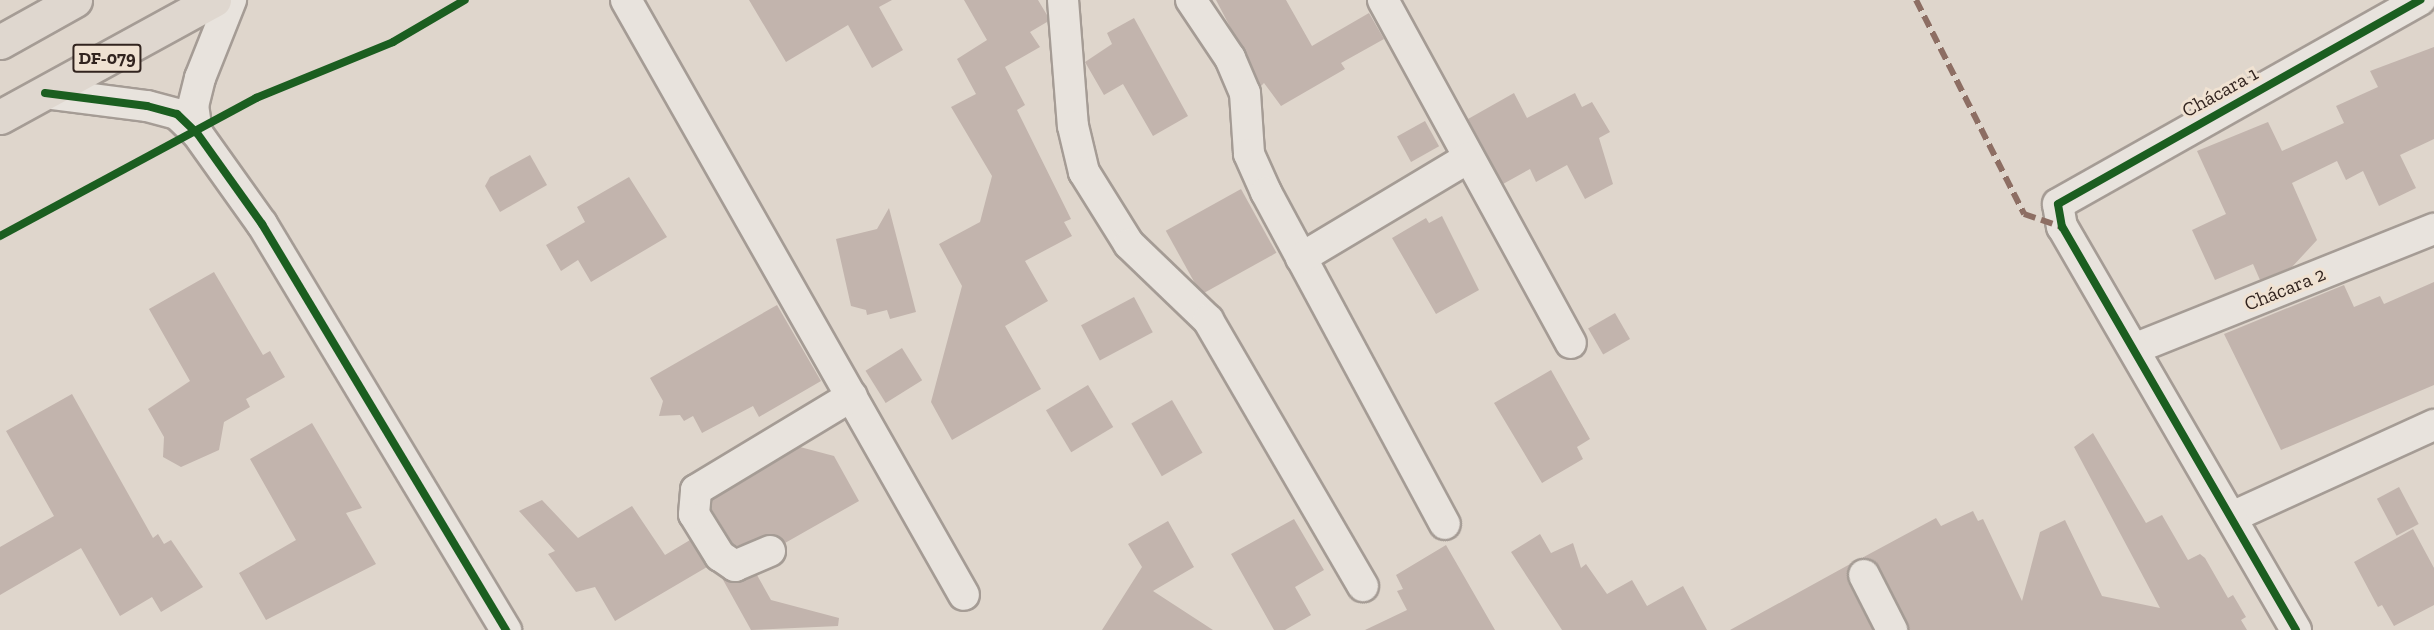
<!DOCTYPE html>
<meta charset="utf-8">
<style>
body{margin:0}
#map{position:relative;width:2434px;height:630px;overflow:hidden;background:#dfd6cc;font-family:"Zilla Slab",serif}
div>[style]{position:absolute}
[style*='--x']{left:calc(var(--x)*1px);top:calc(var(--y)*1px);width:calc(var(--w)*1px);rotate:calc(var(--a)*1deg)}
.building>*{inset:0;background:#c2b4ad;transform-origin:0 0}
.roads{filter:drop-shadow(2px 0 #a59c95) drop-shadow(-2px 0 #a59c95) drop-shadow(0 2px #a59c95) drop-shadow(0 -2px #a59c95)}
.minor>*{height:30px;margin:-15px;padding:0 15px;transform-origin:15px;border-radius:15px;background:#e8e3dd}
.major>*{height:33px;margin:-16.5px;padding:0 16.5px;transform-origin:16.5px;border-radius:16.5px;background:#dfd7cf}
.quiet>*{height:6px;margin-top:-3px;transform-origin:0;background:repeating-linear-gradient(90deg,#8d6e63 0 12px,transparent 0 18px)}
.cycleway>*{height:8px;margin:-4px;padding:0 4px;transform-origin:4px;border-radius:4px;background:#1b5e20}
span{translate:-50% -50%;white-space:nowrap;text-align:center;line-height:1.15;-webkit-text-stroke:6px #f0e2d2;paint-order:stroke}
.shield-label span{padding:2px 4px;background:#f0e2d2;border:2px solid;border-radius:4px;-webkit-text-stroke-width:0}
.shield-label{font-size:18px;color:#32241f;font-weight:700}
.street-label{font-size:20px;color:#32241f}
</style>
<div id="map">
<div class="building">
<i style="clip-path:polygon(749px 0,892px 0,879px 7px,903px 50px,872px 68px,848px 25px,786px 62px)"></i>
<i style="clip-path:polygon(964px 0,1038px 0,1047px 15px,1047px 22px,1030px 32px,1040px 47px,1005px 67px,1025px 105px,1017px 110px,1071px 219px,1064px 222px,1072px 236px,1025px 261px,1048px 301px,1005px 326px,1041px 389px,952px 440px,931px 402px,962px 286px,939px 244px,980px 222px,992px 176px,951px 107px,976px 94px,957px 59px,987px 40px)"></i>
<i style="clip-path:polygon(1216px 0,1286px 0,1312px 46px,1369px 13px,1384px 39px,1341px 63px,1345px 69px,1281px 106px,1264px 83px,1261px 86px)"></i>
<i style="clip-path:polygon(1134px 18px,1188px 116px,1153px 136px,1123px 84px,1104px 95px,1085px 62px,1112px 44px,1107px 33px)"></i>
<i style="clip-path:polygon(2434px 47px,2434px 139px,2400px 155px,2416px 188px,2379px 206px,2363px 171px,2346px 180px,2337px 161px,2292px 183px,2317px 240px,2292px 267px,2260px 280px,2253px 264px,2215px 280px,2192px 230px,2226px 214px,2197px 151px,2268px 122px,2282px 151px,2344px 123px,2336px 106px,2378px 87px,2370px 71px)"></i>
<i style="clip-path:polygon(1514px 93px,1527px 118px,1575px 93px,1582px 107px,1592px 102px,1610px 132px,1599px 138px,1613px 184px,1585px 199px,1567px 165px,1536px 182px,1530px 169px,1503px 184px,1468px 119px)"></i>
<i style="left:1425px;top:121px;width:29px;height:32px;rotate:61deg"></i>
<i style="clip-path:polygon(530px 155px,547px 185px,500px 212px,485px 186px,490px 177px)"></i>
<i style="clip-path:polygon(629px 177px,667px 237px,591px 282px,578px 260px,561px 271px,546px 245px,585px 222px,577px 207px)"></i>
<i style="left:1241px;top:189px;width:73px;height:86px;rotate:61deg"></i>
<i style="clip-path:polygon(889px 208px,916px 312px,890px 319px,887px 310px,867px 315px,866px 310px,851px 306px,836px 239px,877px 229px)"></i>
<i style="clip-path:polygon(1442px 216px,1479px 290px,1436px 314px,1392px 238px,1426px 218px,1429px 223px)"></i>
<i style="clip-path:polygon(214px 272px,263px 355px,270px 351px,285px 377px,246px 399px,250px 407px,224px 422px,219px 450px,181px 467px,163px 457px,164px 437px,148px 409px,190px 381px,149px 309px)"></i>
<i style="clip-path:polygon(2434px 282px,2434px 385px,2281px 450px,2224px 334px,2344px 285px,2354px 307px,2380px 296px,2384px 304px)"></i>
<i style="left:1134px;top:297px;width:40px;height:60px;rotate:62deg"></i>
<i style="clip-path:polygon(777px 305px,821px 381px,759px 417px,753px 406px,702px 433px,693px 416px,684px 421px,680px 415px,659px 416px,663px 401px,650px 378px)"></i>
<i style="left:1615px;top:313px;width:30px;height:31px;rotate:60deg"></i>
<i style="left:902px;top:348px;width:38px;height:43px;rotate:58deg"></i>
<i style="clip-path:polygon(1551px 370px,1590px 439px,1577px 447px,1583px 459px,1542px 483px,1494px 403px)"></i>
<i style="left:1088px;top:385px;width:49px;height:49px;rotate:59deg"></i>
<i style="clip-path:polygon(72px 394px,153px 538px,158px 534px,164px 544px,171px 540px,203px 587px,161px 612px,152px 597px,120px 616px,81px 548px,0 595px,0 547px,54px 516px,6px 431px)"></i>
<i style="left:1172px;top:400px;width:61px;height:47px;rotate:60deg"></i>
<i style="clip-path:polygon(312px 423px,362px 508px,346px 513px,376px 564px,266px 620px,239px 573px,296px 540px,250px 459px)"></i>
<i style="clip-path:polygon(2093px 433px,2146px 523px,2162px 515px,2188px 560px,2200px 554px,2205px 558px,2228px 598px,2233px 595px,2246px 617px,2241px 620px,2247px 630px,1909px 630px,1879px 567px,1873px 560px,1860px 559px,1936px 518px,1941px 526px,1973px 511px,1978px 521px,1983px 519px,2022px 601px,2040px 532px,2065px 520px,2102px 596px,2160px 608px,2074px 447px)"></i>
<i style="clip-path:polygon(800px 447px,834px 456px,859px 501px,785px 543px,771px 534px,737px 546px,733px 544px,712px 510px,712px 500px)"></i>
<i style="left:2399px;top:487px;width:42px;height:25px;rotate:62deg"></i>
<i style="clip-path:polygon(542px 500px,578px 538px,632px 506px,665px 555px,690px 540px,707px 567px,615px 621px,595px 587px,576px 592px,548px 554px,555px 551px,519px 511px)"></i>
<i style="clip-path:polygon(1294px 519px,1324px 570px,1295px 587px,1311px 615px,1285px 630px,1274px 630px,1231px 554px)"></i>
<i style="clip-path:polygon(1168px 521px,1194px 567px,1153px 591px,1213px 630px,1102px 630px,1142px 567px,1128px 544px)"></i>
<i style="clip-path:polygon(2413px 529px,2434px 568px,2434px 605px,2394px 626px,2382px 605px,2378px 607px,2354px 562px)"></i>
<i style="clip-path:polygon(1540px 534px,1551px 553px,1573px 543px,1581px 568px,1586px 564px,1607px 594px,1632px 580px,1647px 606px,1683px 586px,1707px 630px,1562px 630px,1511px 552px)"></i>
<i style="clip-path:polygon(1446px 545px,1495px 630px,1365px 630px,1407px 610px,1397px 591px,1403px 589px,1396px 575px)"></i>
<i style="clip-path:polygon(1852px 563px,1848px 582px,1873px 630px,1730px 630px)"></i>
<i style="clip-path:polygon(757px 575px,771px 600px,839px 618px,838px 626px,751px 630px,722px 578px,734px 583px)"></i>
</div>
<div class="roads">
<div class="minor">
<i style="--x:626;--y:0;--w:684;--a:60.4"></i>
<i style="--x:1063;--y:0;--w:126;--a:85.5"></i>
<i style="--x:1073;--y:126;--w:47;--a:76.6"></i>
<i style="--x:1084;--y:172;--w:85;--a:58"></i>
<i style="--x:1129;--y:244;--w:110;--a:43.9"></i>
<i style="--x:1208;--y:320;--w:308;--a:59.8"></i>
<i style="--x:1191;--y:0;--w:70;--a:56.1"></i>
<i style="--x:1230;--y:58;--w:38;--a:67"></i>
<i style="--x:1245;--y:93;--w:61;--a:86.2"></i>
<i style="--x:1249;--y:154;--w:42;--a:65.9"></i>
<i style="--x:1266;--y:192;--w:377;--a:61.7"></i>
<i style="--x:1383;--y:0;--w:391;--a:61.3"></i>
<i style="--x:45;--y:93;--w:103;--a:7.3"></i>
<i style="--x:147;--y:106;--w:31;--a:15"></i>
<i style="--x:177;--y:114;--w:28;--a:44"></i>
<i style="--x:197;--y:133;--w:112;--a:54.5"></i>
<i style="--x:262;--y:224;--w:474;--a:59"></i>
<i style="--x:197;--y:133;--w:27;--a:-98"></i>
<i style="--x:193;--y:106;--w:29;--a:-76"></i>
<i style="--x:200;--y:78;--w:84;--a:-68.3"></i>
<i style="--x:1301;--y:258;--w:195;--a:-30.9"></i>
<i style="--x:2136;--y:348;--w:321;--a:-21.8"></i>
<i style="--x:2232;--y:517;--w:222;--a:-24.5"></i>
<i style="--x:770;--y:551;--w:38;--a:157"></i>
<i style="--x:735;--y:566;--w:18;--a:-146"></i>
<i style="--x:720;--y:556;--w:49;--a:-121.8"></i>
<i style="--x:694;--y:514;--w:24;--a:-85"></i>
<i style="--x:696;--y:490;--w:182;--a:-31.1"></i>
<i style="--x:1864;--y:575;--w:62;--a:63"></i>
<i style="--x:2296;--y:630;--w:466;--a:-120.1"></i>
<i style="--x:2062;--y:227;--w:23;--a:-100"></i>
<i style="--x:2058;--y:204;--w:416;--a:-29.4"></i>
</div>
<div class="major">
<i style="--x:0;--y:42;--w:86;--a:-29.2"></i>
<i style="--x:0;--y:117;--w:244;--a:-28.7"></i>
</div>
</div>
<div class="quiet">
<i style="--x:1916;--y:0;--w:240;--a:63.2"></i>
<i style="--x:2024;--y:214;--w:40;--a:18.9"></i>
</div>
<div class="cycleway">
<i style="--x:45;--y:93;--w:103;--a:7.3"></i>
<i style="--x:147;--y:106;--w:31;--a:15"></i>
<i style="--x:177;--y:114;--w:28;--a:44"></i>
<i style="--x:197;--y:133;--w:112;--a:54.5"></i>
<i style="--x:262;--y:224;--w:474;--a:59"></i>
<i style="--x:0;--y:236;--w:291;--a:-28.3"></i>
<i style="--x:256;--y:98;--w:148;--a:-22.2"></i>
<i style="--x:393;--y:42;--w:83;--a:-30.3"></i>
<i style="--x:2296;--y:630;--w:466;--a:-120.1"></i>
<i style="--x:2062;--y:227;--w:23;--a:-100"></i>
<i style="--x:2058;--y:204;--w:416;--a:-29.4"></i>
</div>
<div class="shield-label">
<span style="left:107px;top:58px">DF-079</span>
</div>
<div class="street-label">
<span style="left:2220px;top:92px;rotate:-29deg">Chácara 1</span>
<span style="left:2285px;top:289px;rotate:-22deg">Chácara 2</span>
</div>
</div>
